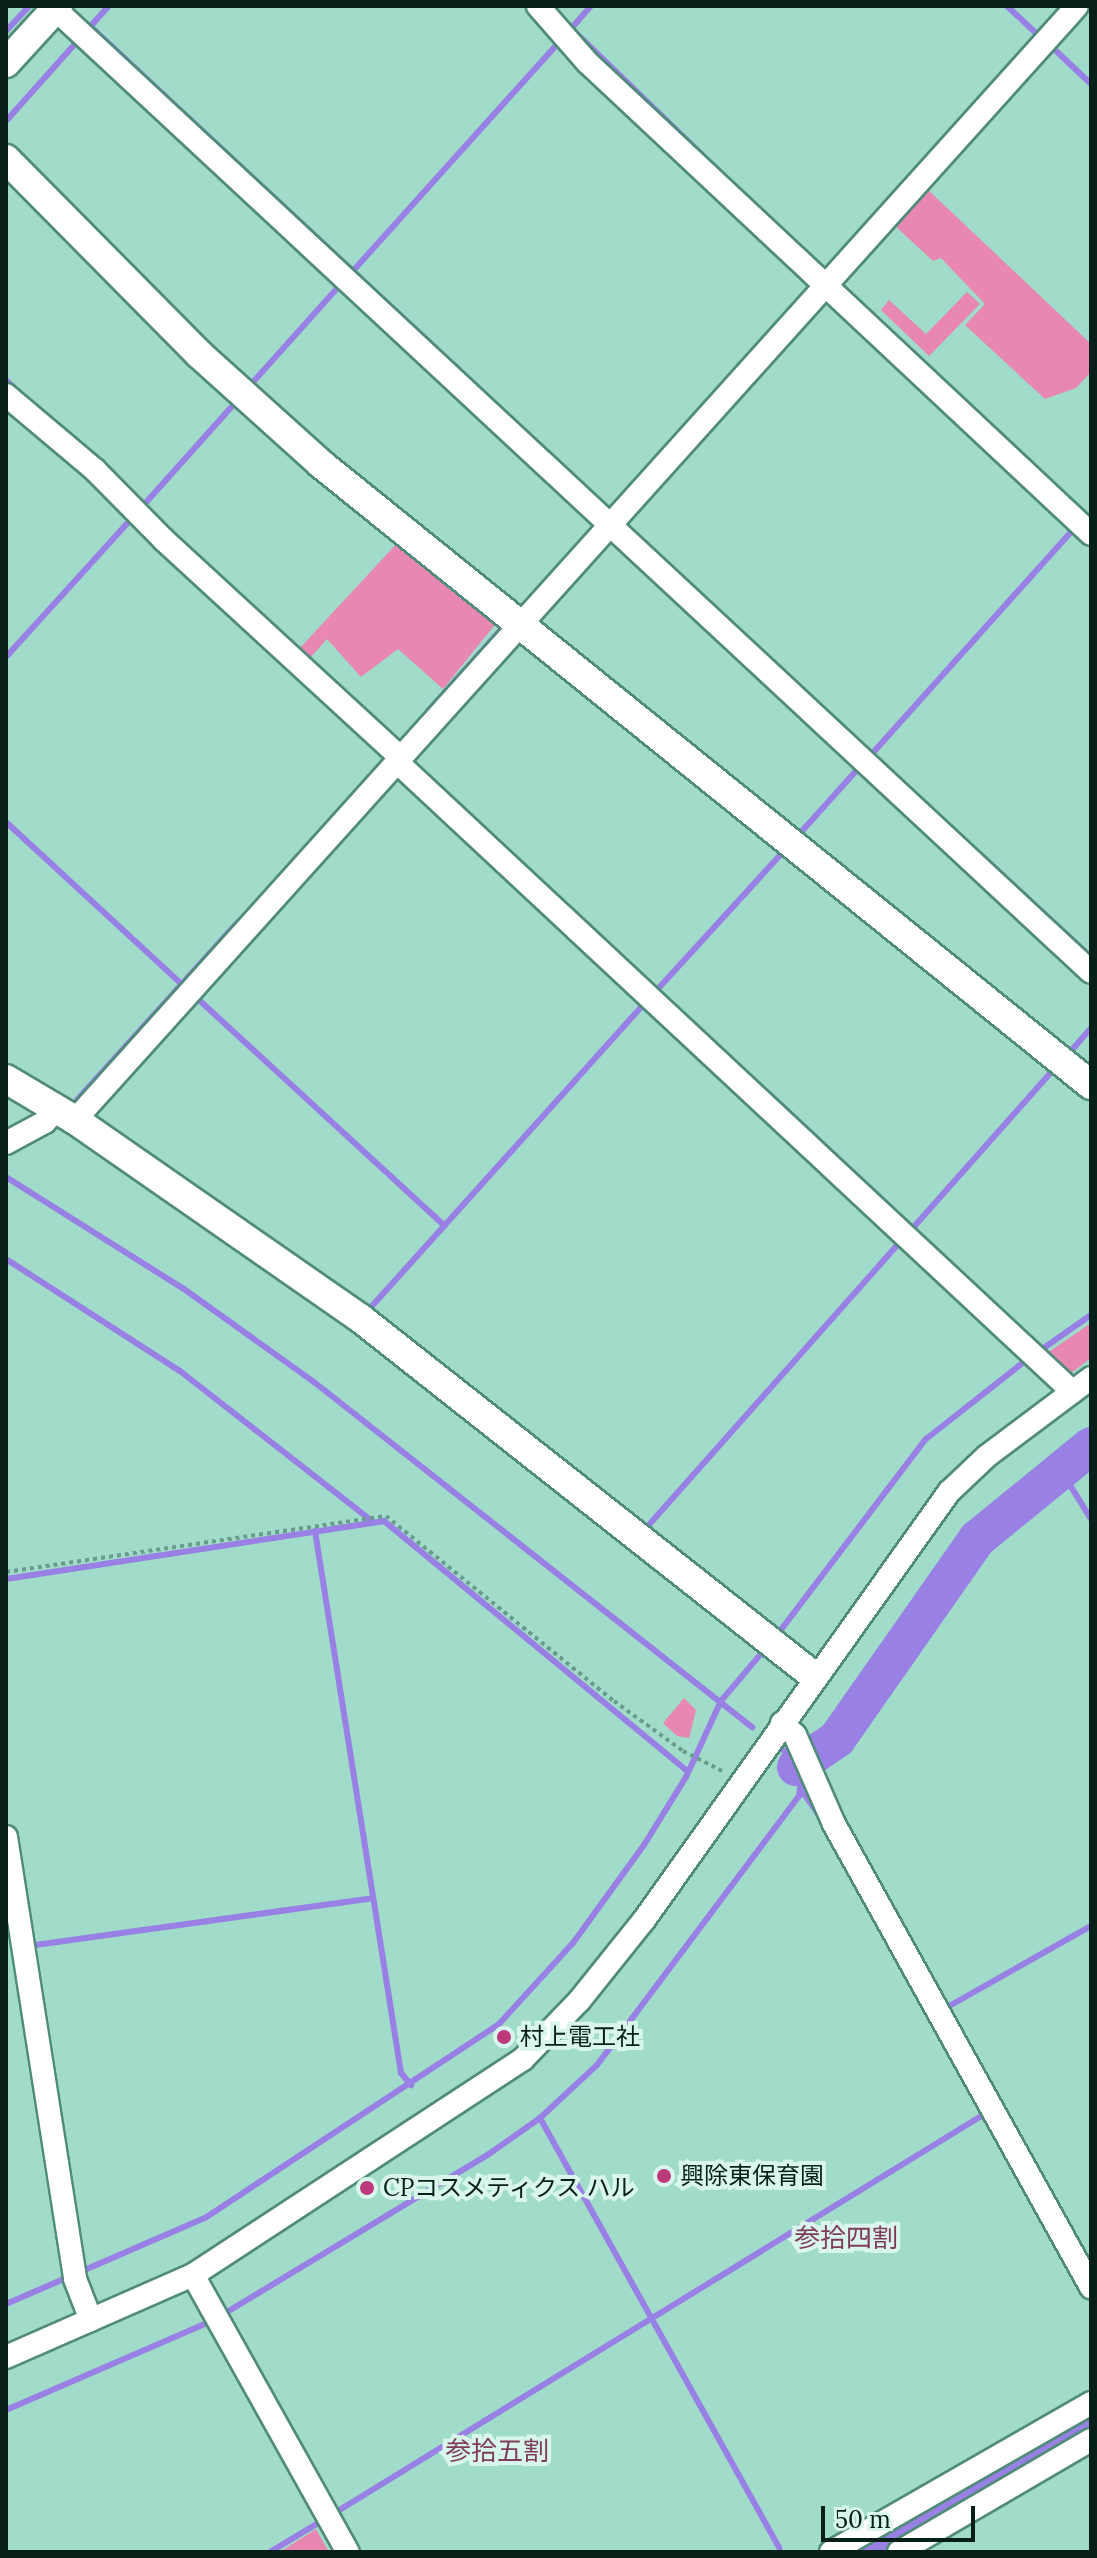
<!DOCTYPE html>
<meta charset="utf-8">
<style>
body{margin:0}
#map{position:relative;width:1097px;height:2558px;overflow:hidden;background:#a0dcc9;font-family:Lora,"Noto Sans JP",serif}
div>[style]{position:absolute}
[style*='--x']{left:calc(var(--x)*1px);top:calc(var(--y)*1px);width:calc(var(--w)*1px);rotate:calc(var(--a)*1deg)}
.green>*{inset:0;background:#e887b2}
.stream>*{height:6px;margin:-3px;padding:0 3px;transform-origin:3px;border-radius:3px;background:#9880e5}
.river>*{height:38px;margin:-19px;padding:0 19px;transform-origin:19px;border-radius:19px;background:#9880e5}
.path>*{height:4px;margin-top:-2px;transform-origin:0;background:repeating-linear-gradient(90deg,#6b9b8c 0 4px,transparent 0 8px)}
.roads{filter:drop-shadow(2px 0 #518b7a) drop-shadow(-2px 0 #518b7a) drop-shadow(0 2px #518b7a) drop-shadow(0 -2px #518b7a)}
.minor>*{height:22px;margin:-11px;padding:0 11px;transform-origin:11px;border-radius:11px;background:#fff}
.tertiary>*{height:28px;margin:-14px;padding:0 14px;transform-origin:14px;border-radius:14px;background:#fff}
.dots>*{width:22px;height:22px;translate:-50% -50%;box-sizing:border-box;border:4px solid #d8f6ec;border-radius:50%}
span{translate:-50% -50%;white-space:nowrap;text-align:center;line-height:1.15;-webkit-text-stroke:8px #d8f6ec;paint-order:stroke}
.poi-label{font-size:24px;color:#071f19}
.left{translate:0 -50%;text-align:left}
.neighbourhood-label{font-size:26px;color:#7f3c5a}
.frame{position:absolute;inset:0;border:8px solid #071f19;pointer-events:none}
.scale{position:absolute;left:821px;top:2506px;width:154px;height:36px;box-sizing:border-box;border:4px solid #071f19;border-top:0;padding-left:10px;font-size:24px;line-height:28px;white-space:nowrap;color:#071f19;-webkit-text-stroke:6px #d8f6ec;paint-order:stroke}
</style>
<div id="map">
<div class="green">
<i style="clip-path:polygon(925px 187px,1091px 344px,1091px 372px,1076px 388px,1045px 399px,965px 325px,985px 304px,941px 258px,933px 261px,893px 224px)"></i>
<i style="clip-path:polygon(967px 292px,980px 304px,929px 356px,881px 310px,889px 300px,926px 334px)"></i>
<i style="clip-path:polygon(399px 541px,498px 621px,443px 689px,398px 649px,361px 677px,327px 639px,310px 658px,299px 649px)"></i>
<i style="clip-path:polygon(1091px 1323px,1091px 1358px,1066px 1377px,1043px 1356px)"></i>
<i style="clip-path:polygon(684px 1698px,696px 1710px,689px 1738px,677px 1736px,663px 1723px)"></i>
<i style="clip-path:polygon(316px 2529px,329px 2552px,280px 2552px)"></i>
</div>
<div class="stream">
<i style="--x:1007;--y:6;--w:45;--a:43.2"></i>
<i style="--x:91;--y:27;--w:541;--a:42.98"></i>
<i style="--x:88;--y:29;--w:31;--a:-48"></i>
<i style="--x:570;--y:30;--w:32;--a:-49"></i>
<i style="--x:6;--y:31;--w:34;--a:-47"></i>
<i style="--x:578;--y:35;--w:193;--a:44"></i>
<i style="--x:1053;--y:48;--w:52;--a:43.5"></i>
<i style="--x:6;--y:121;--w:113;--a:-48.2"></i>
<i style="--x:352;--y:272;--w:312;--a:-48"></i>
<i style="--x:6;--y:380;--w:13;--a:45"></i>
<i style="--x:253;--y:382;--w:132;--a:-48.1"></i>
<i style="--x:141;--y:508;--w:141;--a:-48.2"></i>
<i style="--x:6;--y:657;--w:188;--a:-47.8"></i>
<i style="--x:429;--y:710;--w:105;--a:-48.1"></i>
<i style="--x:870;--y:756;--w:304;--a:-48.1"></i>
<i style="--x:6;--y:822;--w:242;--a:42.7"></i>
<i style="--x:802;--y:831;--w:81;--a:-48"></i>
<i style="--x:985;--y:859;--w:144;--a:42.8"></i>
<i style="--x:656;--y:991;--w:188;--a:-47.6"></i>
<i style="--x:198;--y:999;--w:335;--a:42.6"></i>
<i style="--x:1071;--y:1051;--w:30;--a:-49"></i>
<i style="--x:770;--y:1095;--w:168;--a:43.1"></i>
<i style="--x:77;--y:1100;--w:240;--a:-47.9"></i>
<i style="--x:6;--y:1177;--w:210;--a:32.2"></i>
<i style="--x:184;--y:1289;--w:160;--a:35.6"></i>
<i style="--x:314;--y:1382;--w:558;--a:38.23"></i>
<i style="--x:911;--y:1230;--w:213;--a:-48.4"></i>
<i style="--x:6;--y:1259;--w:207;--a:32.8"></i>
<i style="--x:180;--y:1371;--w:245;--a:38"></i>
<i style="--x:372;--y:1306;--w:408;--a:-48"></i>
<i style="--x:1038;--y:1352;--w:65;--a:-34.9"></i>
<i style="--x:1060;--y:1469;--w:59;--a:58.2"></i>
<i style="--x:647;--y:1527;--w:380;--a:-48.4"></i>
<i style="--x:315;--y:1531;--w:549;--a:80.98"></i>
<i style="--x:401;--y:2073;--w:16;--a:50"></i>
<i style="--x:6;--y:1579;--w:382;--a:-8.7"></i>
<i style="--x:384;--y:1521;--w:393;--a:39.5"></i>
<i style="--x:777;--y:1635;--w:246;--a:-52.8"></i>
<i style="--x:926;--y:1439;--w:131;--a:-38.2"></i>
<i style="--x:800;--y:1788;--w:33;--a:55"></i>
<i style="--x:28;--y:1946;--w:348;--a:-7.9"></i>
<i style="--x:944;--y:2009;--w:169;--a:-29.5"></i>
<i style="--x:540;--y:2118;--w:492;--a:60.9"></i>
<i style="--x:6;--y:2304;--w:217;--a:-23.4"></i>
<i style="--x:205;--y:2218;--w:352;--a:-33.4"></i>
<i style="--x:499;--y:2024;--w:110;--a:-47.6"></i>
<i style="--x:573;--y:1943;--w:121;--a:-54.1"></i>
<i style="--x:644;--y:1845;--w:80;--a:-58.3"></i>
<i style="--x:686;--y:1777;--w:84;--a:-65.3"></i>
<i style="--x:721;--y:1701;--w:68;--a:-49.8"></i>
<i style="--x:222;--y:2315;--w:312;--a:-31.1"></i>
<i style="--x:489;--y:2154;--w:62;--a:-35.2"></i>
<i style="--x:540;--y:2118;--w:78;--a:-42.9"></i>
<i style="--x:597;--y:2065;--w:336;--a:-53.1"></i>
<i style="--x:799;--y:1796;--w:17;--a:-83"></i>
<i style="--x:801;--y:1779;--w:33;--a:-121"></i>
<i style="--x:6;--y:2410;--w:224;--a:-23.4"></i>
<i style="--x:333;--y:2514;--w:766;--a:-31.55"></i>
<i style="--x:270;--y:2552;--w:62;--a:-31.1"></i>
</div>
<div class="river">
<i style="--x:796;--y:1767;--w:50;--a:-34.3"></i>
<i style="--x:837;--y:1739;--w:244;--a:-55"></i>
<i style="--x:977;--y:1539;--w:147;--a:-39.2"></i>
<i style="--x:867;--y:2552;--w:258;--a:-29.7"></i>
</div>
<div class="path">
<i style="--x:6;--y:1572;--w:384;--a:-8.4"></i>
<i style="--x:386;--y:1516;--w:294;--a:39.1"></i>
<i style="--x:614;--y:1701;--w:85;--a:35.9"></i>
<i style="--x:683;--y:1751;--w:46;--a:27.1"></i>
</div>
<div class="roads">
<div class="minor">
<i style="--x:538;--y:6;--w:74;--a:48.8"></i>
<i style="--x:587;--y:62;--w:691;--a:43.12"></i>
<i style="--x:55;--y:9;--w:1414;--a:42.91"></i>
<i style="--x:6;--y:395;--w:116;--a:40.1"></i>
<i style="--x:95;--y:470;--w:98;--a:45.4"></i>
<i style="--x:164;--y:540;--w:321;--a:42.6"></i>
<i style="--x:396;--y:761;--w:925;--a:42.99"></i>
<i style="--x:75;--y:1120;--w:1498;--a:-48.03"></i>
<i style="--x:6;--y:1143;--w:44;--a:-28.3"></i>
<i style="--x:45;--y:1122;--w:17;--a:-50"></i>
<i style="--x:782;--y:1723;--w:18;--a:43"></i>
<i style="--x:795;--y:1735;--w:97;--a:66.3"></i>
<i style="--x:834;--y:1824;--w:530;--a:60.97"></i>
<i style="--x:6;--y:1837;--w:447;--a:81.1"></i>
<i style="--x:75;--y:2279;--w:44;--a:68.7"></i>
<i style="--x:193;--y:2275;--w:317;--a:60.8"></i>
<i style="--x:6;--y:2357;--w:204;--a:-23.7"></i>
<i style="--x:193;--y:2275;--w:394;--a:-33.2"></i>
<i style="--x:523;--y:2059;--w:81;--a:-46"></i>
<i style="--x:579;--y:2001;--w:104;--a:-51.3"></i>
<i style="--x:644;--y:1920;--w:526;--a:-54.53"></i>
<i style="--x:949;--y:1492;--w:52;--a:-43.5"></i>
<i style="--x:987;--y:1456;--w:130;--a:-36.9"></i>
<i style="--x:831;--y:2552;--w:300;--a:-29.8"></i>
<i style="--x:899;--y:2552;--w:222;--a:-30.3"></i>
</div>
<div class="tertiary">
<i style="--x:6;--y:63;--w:77;--a:-47.6"></i>
<i style="--x:6;--y:159;--w:274;--a:45.3"></i>
<i style="--x:199;--y:354;--w:164;--a:42"></i>
<i style="--x:321;--y:464;--w:989;--a:38.89"></i>
<i style="--x:6;--y:1079;--w:80;--a:30.7"></i>
<i style="--x:75;--y:1120;--w:347;--a:34.8"></i>
<i style="--x:360;--y:1318;--w:578;--a:38.26"></i>
</div>
</div>
<div class="dots">
<i style="left:504px;top:2037px;background:#bc377b"></i>
<i style="left:664px;top:2176px;background:#bc377b"></i>
<i style="left:367px;top:2188px;background:#bc377b"></i>
</div>
<div class="poi-label">
<span class="left" style="left:520px;top:2037px">村上電工社</span>
<span class="left" style="left:680px;top:2176px">興除東保育園</span>
<span class="left" style="left:383px;top:2188px">CPコスメティクス ハル</span>
</div>
<div class="neighbourhood-label">
<span style="left:846px;top:2238px">参拾四割</span>
<span style="left:497px;top:2451px">参拾五割</span>
</div>
<div class="frame"></div>
<div class="scale">50 m</div>
</div>
